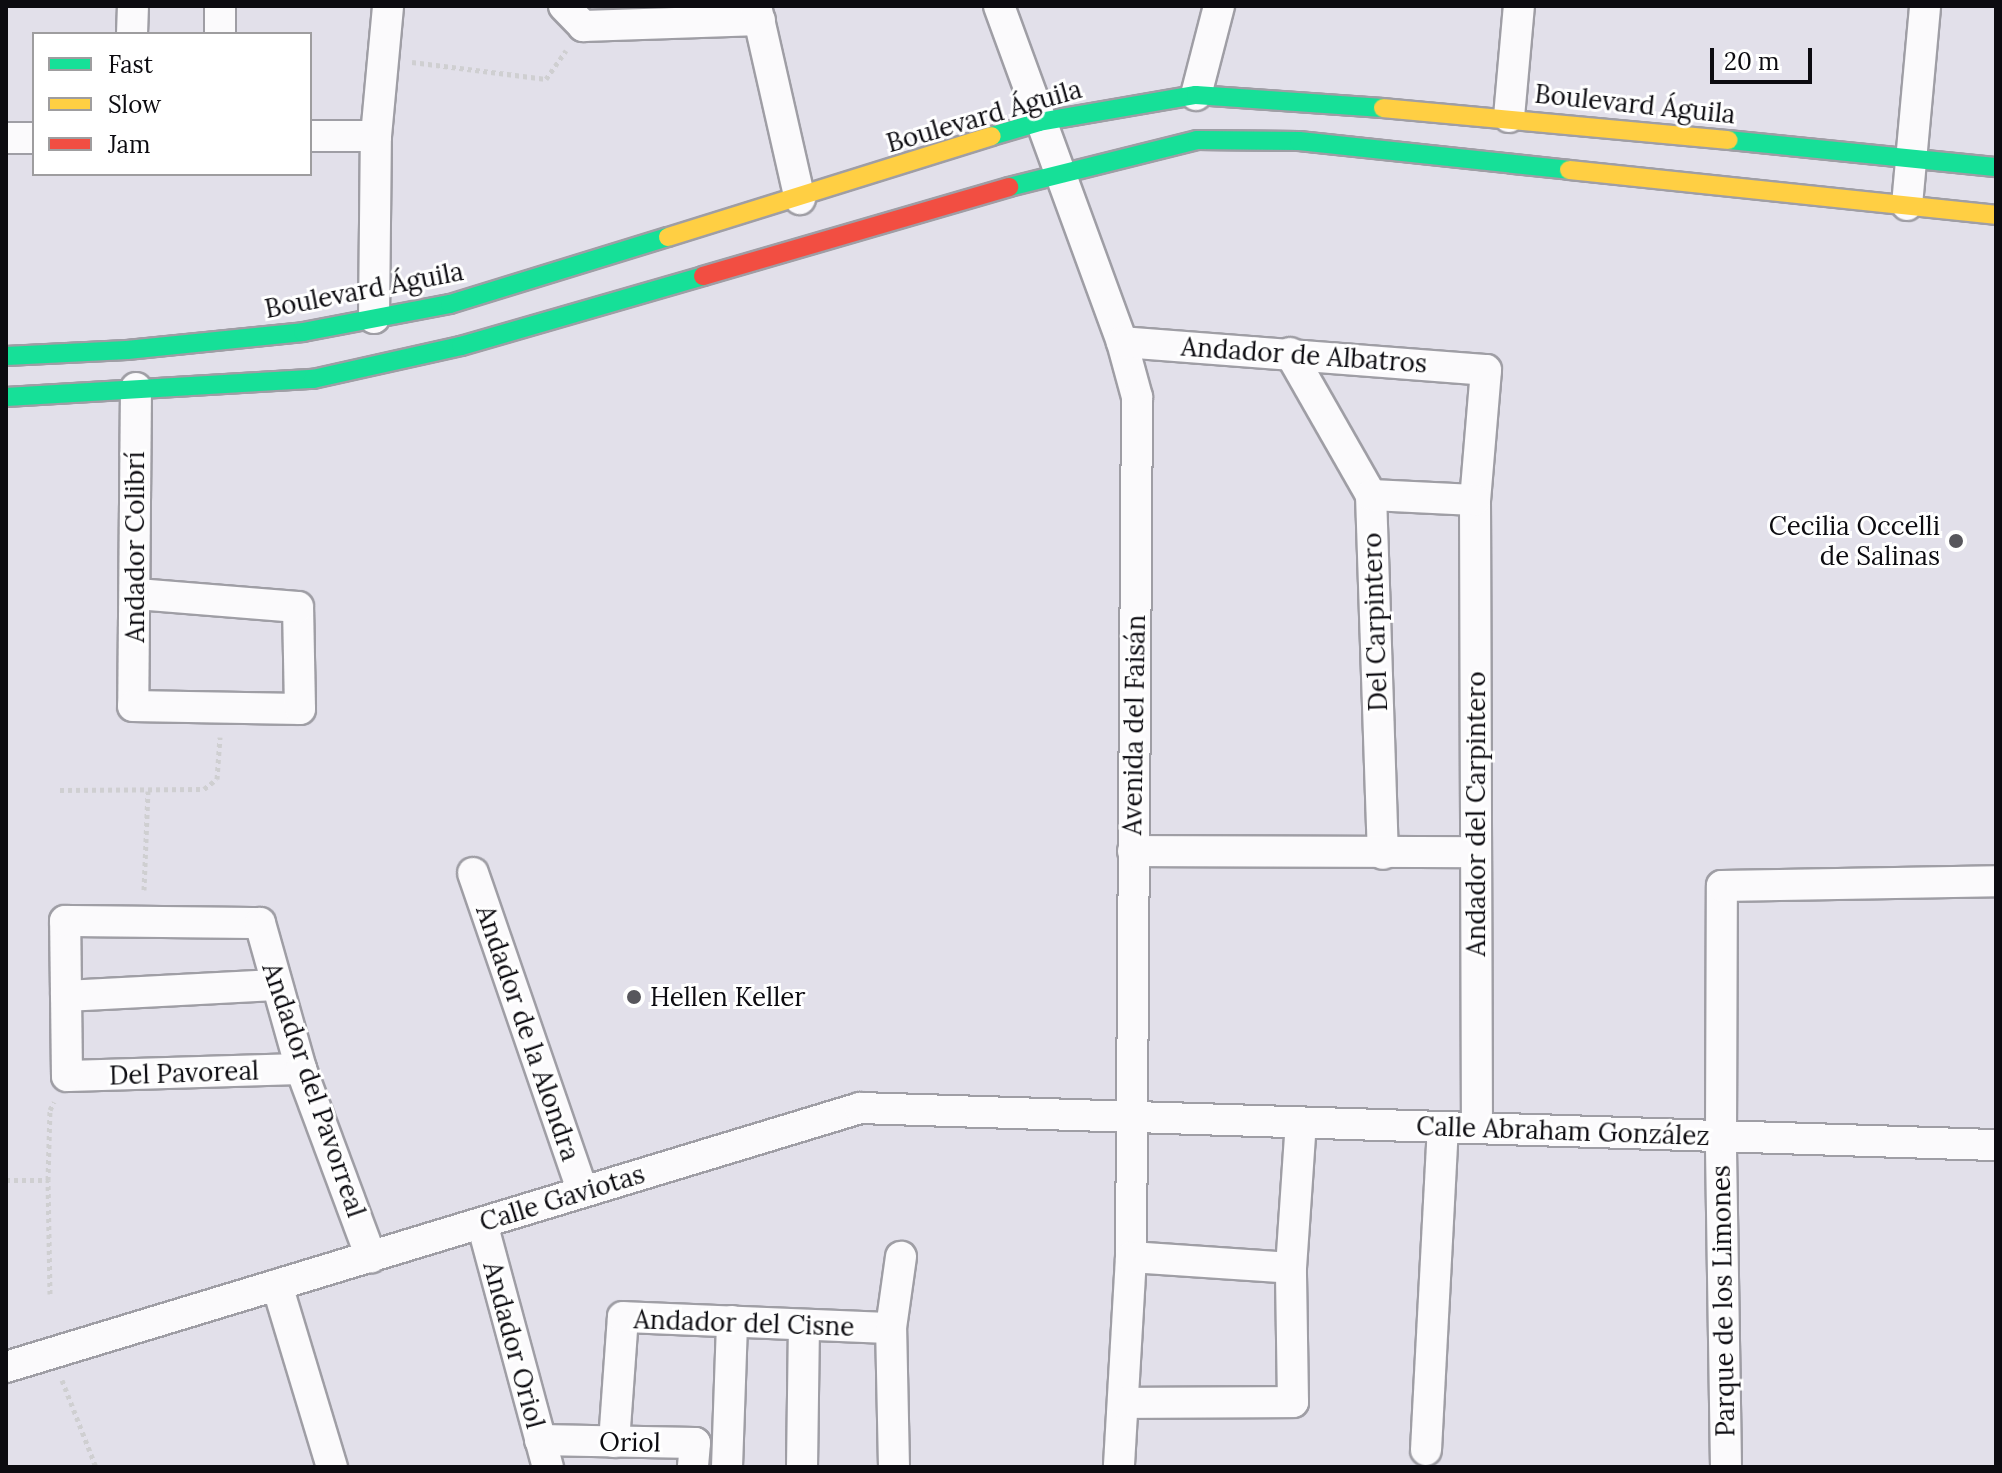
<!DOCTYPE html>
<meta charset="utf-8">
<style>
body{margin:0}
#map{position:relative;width:2002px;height:1473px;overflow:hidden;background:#e2e0ea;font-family:Lora,serif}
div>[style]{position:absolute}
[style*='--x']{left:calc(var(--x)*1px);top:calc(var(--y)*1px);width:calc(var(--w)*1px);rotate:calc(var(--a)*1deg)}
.path>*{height:5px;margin-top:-2.5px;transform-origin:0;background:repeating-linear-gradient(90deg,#cfcfd1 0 4px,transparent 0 8px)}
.roads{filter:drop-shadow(2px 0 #9f9ea5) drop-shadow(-2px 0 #9f9ea5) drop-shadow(0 2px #9f9ea5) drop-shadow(0 -2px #9f9ea5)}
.street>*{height:30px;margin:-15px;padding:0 15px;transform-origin:15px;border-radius:15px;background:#fbfafc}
.fast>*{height:18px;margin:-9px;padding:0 9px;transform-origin:9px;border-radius:9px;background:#16e098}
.slow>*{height:18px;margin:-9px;padding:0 9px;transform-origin:9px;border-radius:9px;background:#ffcf43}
.jam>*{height:18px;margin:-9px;padding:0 9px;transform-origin:9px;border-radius:9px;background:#f24e42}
.dots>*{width:22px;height:22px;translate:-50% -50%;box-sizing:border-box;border:4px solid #fff;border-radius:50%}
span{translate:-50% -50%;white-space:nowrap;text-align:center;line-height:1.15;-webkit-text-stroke:6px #fff;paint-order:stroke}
.street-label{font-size:26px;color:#0c0b10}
.poi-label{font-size:26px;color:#0c0b10}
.right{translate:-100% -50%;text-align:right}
.left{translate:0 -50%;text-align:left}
.frame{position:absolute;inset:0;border:8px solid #0c0b10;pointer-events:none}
.legend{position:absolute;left:32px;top:32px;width:280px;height:144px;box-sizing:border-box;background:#fff;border:2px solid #9e9d9f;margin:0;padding:10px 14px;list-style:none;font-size:24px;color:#0c0b10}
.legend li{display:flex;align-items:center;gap:16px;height:40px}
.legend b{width:40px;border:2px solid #9e9d9f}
.scale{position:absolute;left:1710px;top:48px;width:102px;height:36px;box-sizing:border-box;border:4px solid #0c0b10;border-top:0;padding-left:10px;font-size:24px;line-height:28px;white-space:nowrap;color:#0c0b10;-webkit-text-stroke:6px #fff;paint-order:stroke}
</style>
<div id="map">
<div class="path">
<i style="--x:412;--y:62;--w:135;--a:7.2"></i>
<i style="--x:546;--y:79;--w:35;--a:-55"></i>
<i style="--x:60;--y:790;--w:144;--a:-0.4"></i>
<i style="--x:204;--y:789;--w:16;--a:-38"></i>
<i style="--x:217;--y:779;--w:42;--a:-85.9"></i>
<i style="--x:144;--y:890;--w:99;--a:-87.7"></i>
<i style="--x:6;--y:1180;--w:42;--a:0"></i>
<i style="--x:50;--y:1294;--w:114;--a:-91"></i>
<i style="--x:48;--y:1180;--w:70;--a:-88.4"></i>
<i style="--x:50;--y:1110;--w:9;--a:-63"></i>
<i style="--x:62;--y:1380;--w:93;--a:68.7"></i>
</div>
<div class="roads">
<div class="street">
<i style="--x:564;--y:6;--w:28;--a:46"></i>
<i style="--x:583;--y:26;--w:177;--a:-1.9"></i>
<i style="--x:756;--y:6;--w:198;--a:77.2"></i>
<i style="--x:999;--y:6;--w:358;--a:69.9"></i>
<i style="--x:1122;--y:342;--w:57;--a:74.7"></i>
<i style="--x:1137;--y:397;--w:860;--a:90.4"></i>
<i style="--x:1131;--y:1257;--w:210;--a:93.3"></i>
<i style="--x:132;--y:34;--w:28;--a:-88"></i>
<i style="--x:220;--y:34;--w:28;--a:-90"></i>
<i style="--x:1196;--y:95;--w:92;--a:-75.5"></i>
<i style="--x:1509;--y:117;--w:111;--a:-84.9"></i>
<i style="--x:310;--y:136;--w:66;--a:0"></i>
<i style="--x:6;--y:138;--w:28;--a:0"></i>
<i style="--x:1907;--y:205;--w:200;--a:-84.8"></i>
<i style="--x:374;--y:318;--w:182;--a:-89.4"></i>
<i style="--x:376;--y:136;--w:131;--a:-84.7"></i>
<i style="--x:1122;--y:342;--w:365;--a:4.4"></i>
<i style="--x:1486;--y:370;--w:130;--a:94.8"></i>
<i style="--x:1475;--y:500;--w:628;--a:89.82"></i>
<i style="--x:1290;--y:353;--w:163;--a:60.3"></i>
<i style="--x:1371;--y:495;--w:359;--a:88.1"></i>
<i style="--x:136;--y:388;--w:318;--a:90.5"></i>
<i style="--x:133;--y:706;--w:167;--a:1"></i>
<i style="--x:300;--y:709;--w:102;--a:-91.1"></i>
<i style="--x:298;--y:607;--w:162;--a:-175.4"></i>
<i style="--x:1371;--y:495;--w:104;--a:2.8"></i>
<i style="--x:1133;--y:851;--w:343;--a:0.2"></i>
<i style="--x:473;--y:873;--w:337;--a:71"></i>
<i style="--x:66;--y:996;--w:209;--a:-3"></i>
<i style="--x:301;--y:1069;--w:234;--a:178.3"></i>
<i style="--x:67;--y:1076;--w:155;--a:-90.7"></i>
<i style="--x:65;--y:921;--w:195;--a:0.6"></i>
<i style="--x:260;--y:923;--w:152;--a:74.3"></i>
<i style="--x:301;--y:1069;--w:201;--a:69.6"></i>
<i style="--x:482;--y:1223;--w:253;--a:74.9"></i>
<i style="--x:1131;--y:1257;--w:160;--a:3.9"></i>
<i style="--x:277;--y:1285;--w:190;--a:73.2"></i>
<i style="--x:6;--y:1367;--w:892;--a:-16.87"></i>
<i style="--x:860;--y:1108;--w:1137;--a:1.87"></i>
<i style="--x:1124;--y:1403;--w:169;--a:-0.3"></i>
<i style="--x:1293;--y:1402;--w:134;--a:-90.9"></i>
<i style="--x:1291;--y:1268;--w:146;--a:-86.1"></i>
<i style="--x:540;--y:1440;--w:155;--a:1.1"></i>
<i style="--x:695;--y:1443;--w:24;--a:95"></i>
<i style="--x:614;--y:1442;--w:125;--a:-85.9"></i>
<i style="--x:623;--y:1317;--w:268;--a:2.4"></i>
<i style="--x:1426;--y:1450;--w:323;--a:-87"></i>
<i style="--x:727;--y:1467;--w:146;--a:-88"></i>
<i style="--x:802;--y:1467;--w:142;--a:-89.2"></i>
<i style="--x:894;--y:1467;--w:139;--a:-91.2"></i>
<i style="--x:891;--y:1328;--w:72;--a:-82"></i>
<i style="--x:1726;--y:1467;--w:331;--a:-90.9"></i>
<i style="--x:1721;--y:1136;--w:250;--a:-89.8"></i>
<i style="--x:1722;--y:886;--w:274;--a:-1"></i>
</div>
<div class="fast">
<i style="--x:992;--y:136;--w:49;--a:-16.6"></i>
<i style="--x:1039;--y:122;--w:159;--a:-9.8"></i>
<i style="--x:1196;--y:95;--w:187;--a:4"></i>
<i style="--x:1729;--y:140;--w:268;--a:5.8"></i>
<i style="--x:1009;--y:187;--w:194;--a:-14"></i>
<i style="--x:1197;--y:140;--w:102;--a:0.6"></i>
<i style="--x:1299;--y:141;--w:272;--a:6.1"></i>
<i style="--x:6;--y:356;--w:121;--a:-2.8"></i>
<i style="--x:127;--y:350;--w:177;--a:-5.8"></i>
<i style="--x:303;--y:332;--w:150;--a:-10.8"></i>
<i style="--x:450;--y:304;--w:228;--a:-17.1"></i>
<i style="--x:6;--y:397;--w:308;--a:-3.4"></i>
<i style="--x:313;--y:379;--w:152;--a:-12.6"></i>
<i style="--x:461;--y:346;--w:252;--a:-16.1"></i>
</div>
<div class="slow">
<i style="--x:1383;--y:108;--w:347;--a:5.3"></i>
<i style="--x:1569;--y:170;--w:429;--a:6"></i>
<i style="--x:668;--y:237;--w:339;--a:-17.3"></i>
</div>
<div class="jam">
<i style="--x:703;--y:276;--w:319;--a:-16.2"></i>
</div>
</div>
<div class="dots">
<i style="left:1956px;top:541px;background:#57565c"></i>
<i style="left:634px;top:997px;background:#57565c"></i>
</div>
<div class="street-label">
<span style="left:1635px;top:104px;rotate:6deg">Boulevard Águila</span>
<span style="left:984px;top:116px;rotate:-16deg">Boulevard Águila</span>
<span style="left:364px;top:290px;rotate:-11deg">Boulevard Águila</span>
<span style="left:1304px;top:355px;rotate:4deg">Andador de Albatros</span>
<span style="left:135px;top:547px;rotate:-90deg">Andador Colibrí</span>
<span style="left:1375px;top:622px;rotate:-92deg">Del Carpintero</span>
<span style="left:1134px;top:725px;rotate:-89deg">Avenida del Faisán</span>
<span style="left:1476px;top:814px;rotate:-90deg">Andador del Carpintero</span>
<span style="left:528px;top:1033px;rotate:71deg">Andador de la Alondra</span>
<span style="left:184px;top:1073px;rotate:-2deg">Del Pavoreal</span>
<span style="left:314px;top:1090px;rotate:71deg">Andador del Pavorreal</span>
<span style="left:1563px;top:1131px;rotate:2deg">Calle Abraham González</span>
<span style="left:562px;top:1198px;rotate:-17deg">Calle Gaviotas</span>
<span style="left:1723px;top:1301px;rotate:-91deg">Parque de los Limones</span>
<span style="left:744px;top:1323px;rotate:2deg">Andador del Cisne</span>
<span style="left:514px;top:1345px;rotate:75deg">Andador Oriol</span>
<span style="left:630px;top:1442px;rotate:1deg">Oriol</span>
</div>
<div class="poi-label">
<span class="right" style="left:1940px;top:541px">Cecilia Occelli<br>de Salinas</span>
<span class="left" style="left:650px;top:997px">Hellen Keller</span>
</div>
<div class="frame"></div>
<ul class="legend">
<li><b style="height:10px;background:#16e098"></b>Fast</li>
<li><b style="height:10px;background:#ffcf43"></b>Slow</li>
<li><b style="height:10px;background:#f24e42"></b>Jam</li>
</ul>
<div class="scale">20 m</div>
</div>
